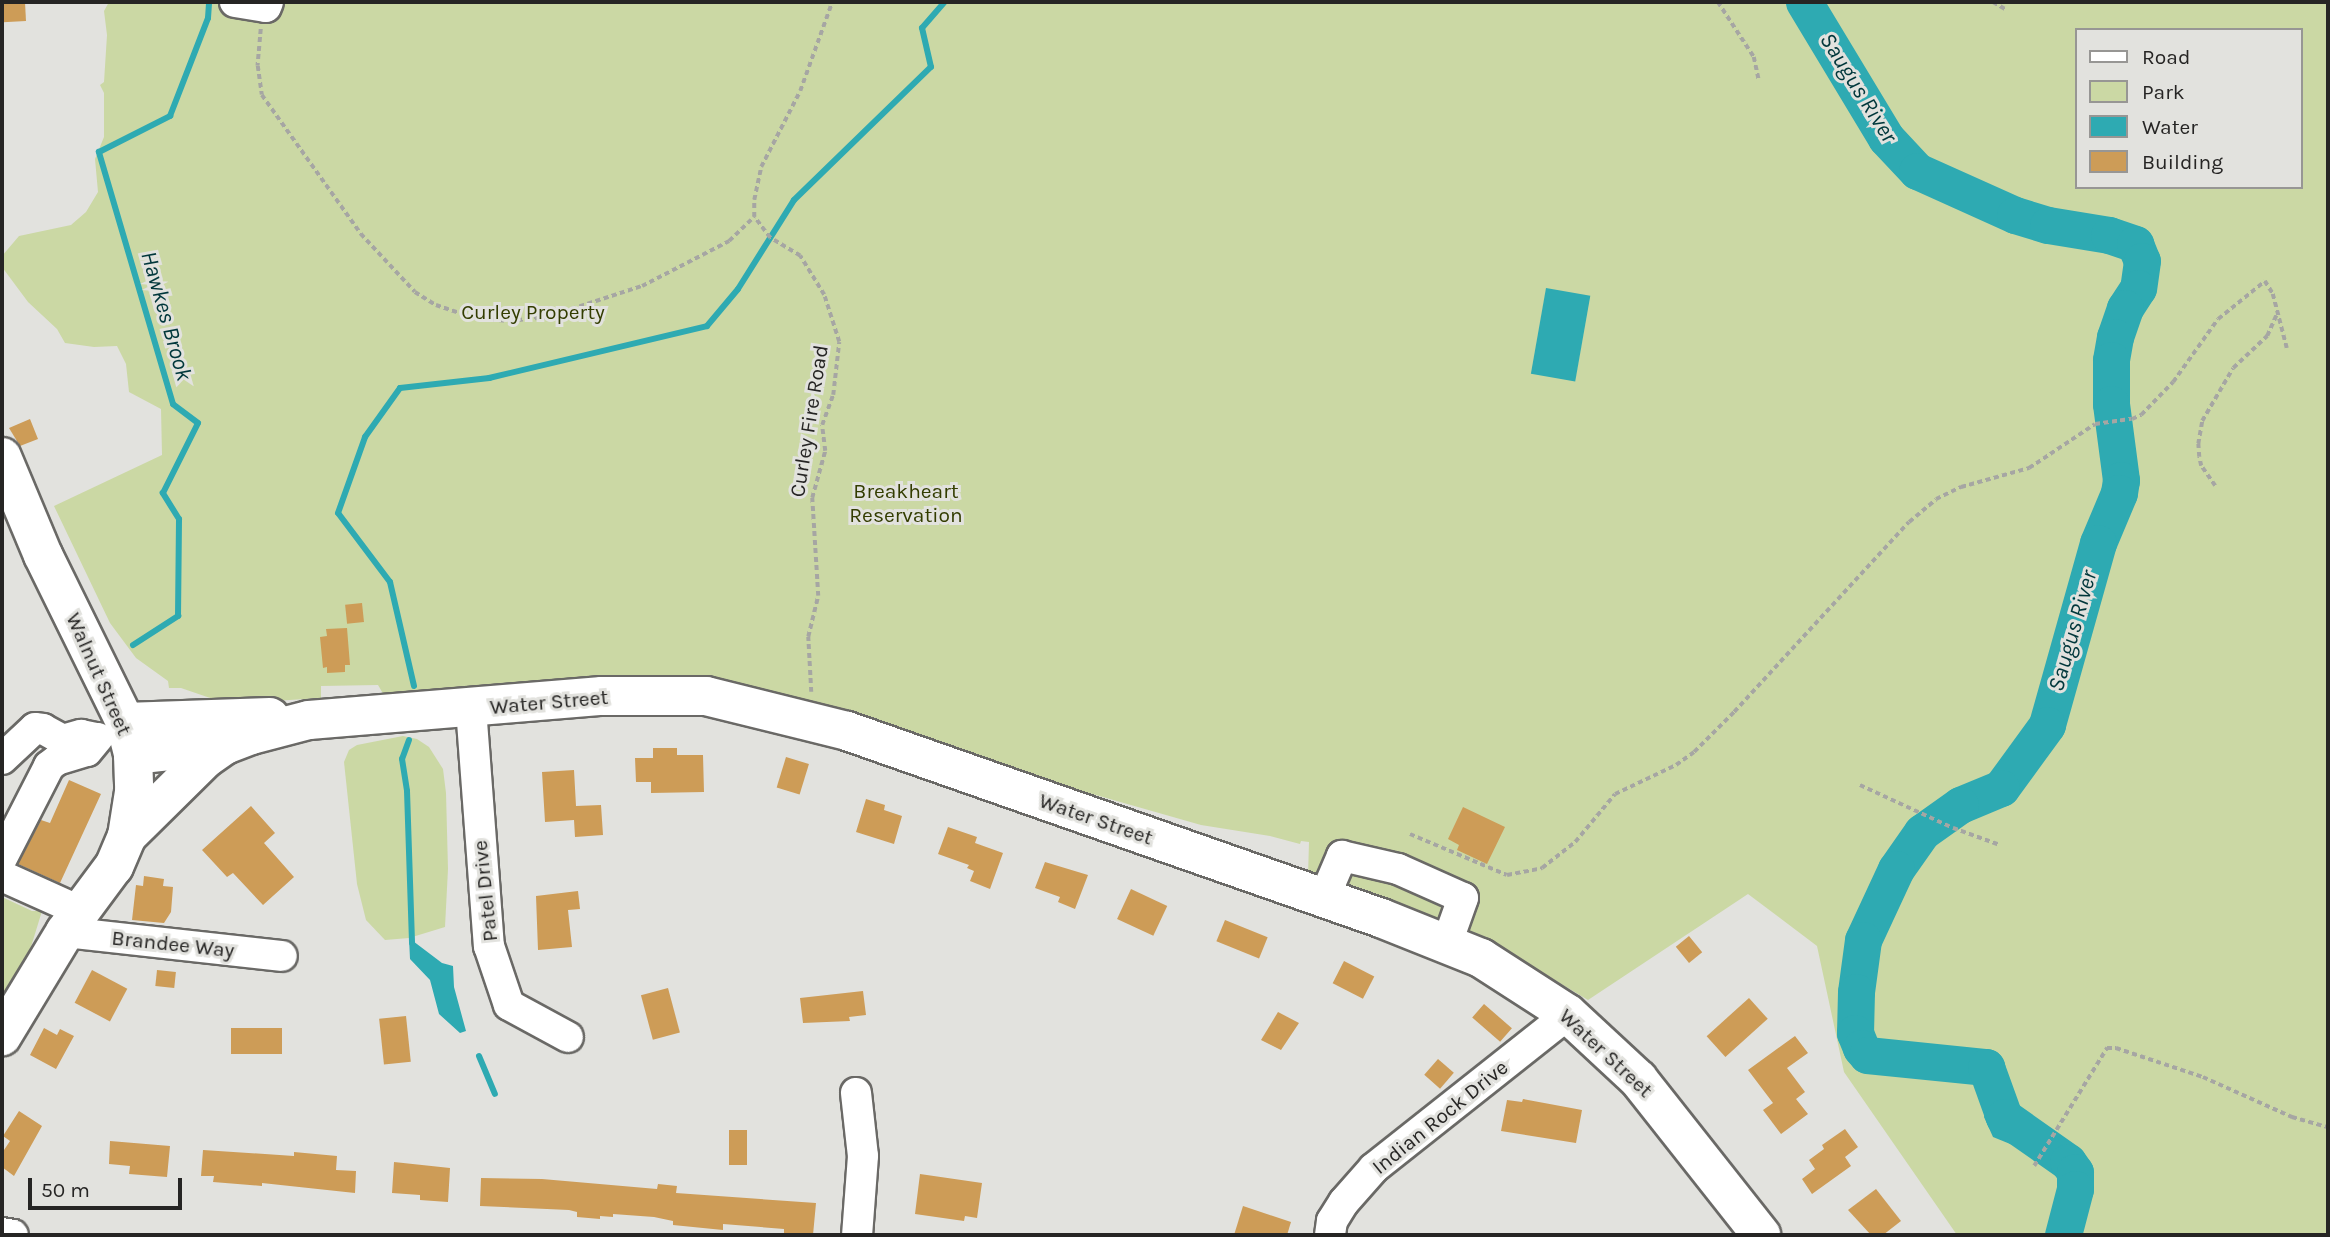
<!DOCTYPE html>
<style>
body{margin:0}
#map{position:relative;width:2330px;height:1237px;overflow:hidden;background:#e2e2de;font-family:Karla,sans-serif}
div>[style]{position:absolute}
[style*='--x']{left:calc(var(--x)*1px);top:calc(var(--y)*1px);width:calc(var(--w)*1px);rotate:calc(var(--a)*1deg)}
.green>*{inset:0;background:#cbd8a4}
.water>*{inset:0;background:#2eaab2;transform-origin:0 0}
.stream>*{height:6px;margin:-3px;padding:0 3px;transform-origin:3px;border-radius:3px;background:#2eaab2}
.river>*{height:37px;margin:-18.5px;padding:0 18.5px;transform-origin:18.5px;border-radius:18.5px;background:#2eaab2}
.building>*{inset:0;background:#cd9c57;transform-origin:0 0}
.path>*{height:3.5px;margin-top:-1.75px;transform-origin:0;background:repeating-linear-gradient(90deg,#a6a6a3 0 5px,transparent 0 8.5px)}
.roads{filter:drop-shadow(2px 0 #6a6966) drop-shadow(-2px 0 #6a6966) drop-shadow(0 2px #6a6966) drop-shadow(0 -2px #6a6966)}
.minor>*{height:30px;margin:-15px;padding:0 15px;transform-origin:15px;border-radius:15px;background:#fff}
.major>*{height:38px;margin:-19px;padding:0 19px;transform-origin:19px;border-radius:19px;background:#fff}
span{translate:-50% -50%;white-space:nowrap;text-align:center;line-height:1.15;-webkit-text-stroke:6px #e2e2de;paint-order:stroke}
.park-label{font-size:21px;color:#333d00}
.street-label{font-size:21px;color:#262524}
.water-label{font-size:23px;color:#00373b;font-style:italic}
.frame{position:absolute;inset:0;border:4px solid #262524;pointer-events:none}
.legend{position:absolute;left:2075px;top:28px;width:228px;height:161px;box-sizing:border-box;background:#e2e2de;border:2px solid #979694;margin:0;padding:9px 12px;list-style:none;font-size:21px;color:#262524}
.legend li{display:flex;align-items:center;gap:14px;height:35px}
.legend b{width:35px;border:2px solid #979694}
.scale{position:absolute;left:28px;top:1178px;width:154px;height:32px;box-sizing:border-box;border:4px solid #262524;border-top:0;padding-left:9px;font-size:21px;line-height:24px;white-space:nowrap;color:#262524;-webkit-text-stroke:5px #e2e2de;paint-order:stroke}
</style>
<div id="map">
<div class="green">
<i style="clip-path:polygon(evenodd,109px 2px,2328px 2px,2328px 1235px,1957px 1235px,1844px 1072px,1817px 946px,1748px 894px,1588px 1000px,1489px 941px,1308px 876px,1309px 842px,1301px 841px,1300px 844px,1270px 836px,1201px 825px,970px 759px,728px 680px,598px 682px,385px 697px,378px 685px,321px 686px,321px 698px,243px 703px,216px 700px,181px 688px,169px 688px,168px 681px,136px 658px,110px 623px,54px 506px,162px 455px,161px 409px,129px 392px,126px 364px,117px 346px,94px 347px,65px 343px,57px 329px,28px 302px,2px 267px,2px 256px,19px 236px,71px 225px,86px 212px,98px 192px,95px 159px,104px 137px,104px 93px,100px 85px,104px 82px,107px 35px,104px 11px,109px 2px,2076px 30px,2300px 30px,2300px 187px,2076px 187px,2076px 30px)"></i>
<i style="clip-path:polygon(403px 736px,417px 739px,429px 747px,443px 769px,446px 793px,448px 869px,445px 927px,409px 938px,385px 940px,366px 920px,357px 884px,344px 762px,349px 750px,357px 745px)"></i>
<i style="clip-path:polygon(2px 897px,32px 911px,42px 911px,30px 950px,2px 1005px)"></i>
</div>
<div class="water">
<i style="left:1546px;top:288px;width:45px;height:87px;rotate:10deg"></i>
<i style="clip-path:polygon(409px 938px,442px 963px,453px 966px,454px 987px,466px 1031px,460px 1033px,439px 1014px,430px 980px,410px 959px)"></i>
<i style="clip-path:polygon(1993px 1081px,2001px 1095px,2045px 1136px,2067px 1150px,2075px 1172px,2037px 1150px,2025px 1150px,1993px 1137px,1984px 1117px)"></i>
</div>
<div class="stream">
<i style="--x:133;--y:645;--w:54;--a:-32.8"></i>
<i style="--x:178;--y:616;--w:97;--a:-89.4"></i>
<i style="--x:179;--y:519;--w:31;--a:-122"></i>
<i style="--x:163;--y:493;--w:78;--a:-63.4"></i>
<i style="--x:198;--y:423;--w:31;--a:-143"></i>
<i style="--x:173;--y:404;--w:263;--a:-106.4"></i>
<i style="--x:99;--y:152;--w:80;--a:-26.9"></i>
<i style="--x:170;--y:116;--w:105;--a:-68.8"></i>
<i style="--x:208;--y:18;--w:16;--a:-86"></i>
<i style="--x:414;--y:686;--w:107;--a:-103"></i>
<i style="--x:390;--y:582;--w:86;--a:-127"></i>
<i style="--x:338;--y:513;--w:81;--a:-70.4"></i>
<i style="--x:365;--y:437;--w:60;--a:-54.5"></i>
<i style="--x:400;--y:388;--w:90;--a:-6.4"></i>
<i style="--x:489;--y:378;--w:224;--a:-13.4"></i>
<i style="--x:707;--y:326;--w:48;--a:-50"></i>
<i style="--x:738;--y:289;--w:105;--a:-57.8"></i>
<i style="--x:794;--y:200;--w:191;--a:-44.2"></i>
<i style="--x:931;--y:67;--w:40;--a:-103"></i>
<i style="--x:922;--y:28;--w:35;--a:-49"></i>
<i style="--x:409;--y:740;--w:20;--a:110"></i>
<i style="--x:402;--y:759;--w:32;--a:81"></i>
<i style="--x:407;--y:791;--w:152;--a:88.1"></i>
<i style="--x:479;--y:1056;--w:41;--a:67.2"></i>
</div>
<div class="river">
<i style="--x:1804;--y:2;--w:159;--a:58.9"></i>
<i style="--x:1886;--y:138;--w:45;--a:46.8"></i>
<i style="--x:1917;--y:171;--w:107;--a:24.2"></i>
<i style="--x:2015;--y:215;--w:34;--a:17"></i>
<i style="--x:2048;--y:225;--w:62;--a:9.3"></i>
<i style="--x:2109;--y:235;--w:28;--a:19"></i>
<i style="--x:2135;--y:244;--w:18;--a:68"></i>
<i style="--x:2142;--y:261;--w:27;--a:98"></i>
<i style="--x:2138;--y:288;--w:24;--a:123"></i>
<i style="--x:2125;--y:308;--w:31;--a:109"></i>
<i style="--x:2115;--y:337;--w:23;--a:100"></i>
<i style="--x:2111;--y:360;--w:44;--a:90"></i>
<i style="--x:2111;--y:404;--w:77;--a:82.5"></i>
<i style="--x:2121;--y:480;--w:13;--a:99"></i>
<i style="--x:2119;--y:493;--w:54;--a:112.8"></i>
<i style="--x:2098;--y:543;--w:189;--a:105.7"></i>
<i style="--x:2047;--y:725;--w:78;--a:126.1"></i>
<i style="--x:2001;--y:788;--w:44;--a:157.5"></i>
<i style="--x:1960;--y:805;--w:47;--a:144.6"></i>
<i style="--x:1922;--y:832;--w:45;--a:125.1"></i>
<i style="--x:1896;--y:869;--w:78;--a:114.9"></i>
<i style="--x:1863;--y:940;--w:52;--a:97.7"></i>
<i style="--x:1856;--y:992;--w:41;--a:91.4"></i>
<i style="--x:1855;--y:1033;--w:16;--a:68"></i>
<i style="--x:1861;--y:1048;--w:9;--a:49"></i>
<i style="--x:1867;--y:1055;--w:120;--a:5.8"></i>
<i style="--x:1986;--y:1067;--w:53;--a:70.2"></i>
<i style="--x:2004;--y:1117;--w:78;--a:35.1"></i>
<i style="--x:2068;--y:1162;--w:12;--a:55"></i>
<i style="--x:2075;--y:1172;--w:17;--a:90"></i>
<i style="--x:2075;--y:1189;--w:48;--a:104.6"></i>
</div>
<div class="building">
<i style="left:25px;top:2px;width:19px;height:23px;rotate:87deg"></i>
<i style="clip-path:polygon(30px 419px,38px 439px,20px 446px,9px 428px)"></i>
<i style="left:362px;top:603px;width:19px;height:17px;rotate:84deg"></i>
<i style="clip-path:polygon(347px 628px,350px 665px,345px 665px,345px 672px,327px 673px,327px 667px,323px 668px,320px 637px,327px 636px,326px 629px)"></i>
<i style="clip-path:polygon(653px 748px,677px 748px,677px 755px,703px 755px,704px 792px,651px 793px,651px 782px,636px 782px,635px 758px,653px 758px)"></i>
<i style="left:786px;top:757px;width:24px;height:32px;rotate:17deg"></i>
<i style="clip-path:polygon(574px 770px,576px 806px,601px 805px,603px 835px,575px 837px,574px 820px,545px 822px,542px 772px)"></i>
<i style="clip-path:polygon(69px 780px,101px 794px,60px 883px,18px 864px,41px 820px,50px 823px)"></i>
<i style="clip-path:polygon(866px 799px,885px 805px,884px 810px,902px 816px,894px 844px,856px 832px)"></i>
<i style="clip-path:polygon(251px 806px,275px 833px,264px 843px,294px 877px,263px 905px,233px 873px,227px 877px,202px 850px)"></i>
<i style="clip-path:polygon(1463px 807px,1505px 827px,1487px 864px,1457px 850px,1459px 845px,1448px 839px)"></i>
<i style="clip-path:polygon(948px 827px,977px 837px,975px 843px,1003px 853px,990px 889px,970px 881px,974px 871px,967px 868px,969px 865px,938px 854px)"></i>
<i style="clip-path:polygon(1045px 862px,1088px 875px,1075px 909px,1058px 902px,1060px 897px,1035px 888px)"></i>
<i style="clip-path:polygon(144px 876px,164px 879px,163px 886px,173px 887px,171px 912px,164px 923px,132px 920px,136px 885px,143px 886px)"></i>
<i style="left:1131px;top:889px;width:40px;height:33px;rotate:25deg"></i>
<i style="clip-path:polygon(578px 891px,580px 909px,568px 910px,572px 947px,538px 950px,536px 896px)"></i>
<i style="left:1225px;top:920px;width:46px;height:23px;rotate:22deg"></i>
<i style="left:1689px;top:936px;width:21px;height:17px;rotate:51deg"></i>
<i style="left:1344px;top:961px;width:34px;height:25px;rotate:27deg"></i>
<i style="left:92px;top:970px;width:40px;height:37px;rotate:28deg"></i>
<i style="left:157px;top:970px;width:19px;height:16px;rotate:6deg"></i>
<i style="left:668px;top:988px;width:46px;height:28px;rotate:75deg"></i>
<i style="clip-path:polygon(863px 991px,866px 1015px,849px 1017px,850px 1021px,803px 1023px,800px 998px)"></i>
<i style="left:1749px;top:998px;width:28px;height:57px;rotate:48deg"></i>
<i style="left:1484px;top:1004px;width:37px;height:18px;rotate:41deg"></i>
<i style="clip-path:polygon(1278px 1012px,1299px 1023px,1281px 1050px,1261px 1040px)"></i>
<i style="left:406px;top:1016px;width:46px;height:27px;rotate:84deg"></i>
<i style="clip-path:polygon(44px 1028px,57px 1035px,60px 1029px,74px 1036px,56px 1069px,30px 1055px)"></i>
<i style="left:282px;top:1028px;width:26px;height:51px;rotate:90deg"></i>
<i style="clip-path:polygon(1795px 1036px,1808px 1053px,1787px 1068px,1805px 1092px,1796px 1099px,1808px 1114px,1781px 1134px,1763px 1110px,1773px 1103px,1748px 1070px)"></i>
<i style="left:1438px;top:1059px;width:21px;height:21px;rotate:41deg"></i>
<i style="clip-path:polygon(1523px 1099px,1582px 1110px,1576px 1143px,1501px 1131px,1507px 1100px,1522px 1102px)"></i>
<i style="clip-path:polygon(19px 1111px,42px 1126px,14px 1176px,2px 1167px,2px 1153px,10px 1141px,3px 1136px)"></i>
<i style="clip-path:polygon(1845px 1129px,1858px 1147px,1845px 1157px,1851px 1166px,1812px 1194px,1802px 1179px,1815px 1169px,1809px 1160px,1824px 1149px,1822px 1145px)"></i>
<i style="left:729px;top:1130px;width:18px;height:35px"></i>
<i style="clip-path:polygon(110px 1141px,170px 1146px,167px 1177px,129px 1174px,130px 1166px,109px 1164px)"></i>
<i style="clip-path:polygon(203px 1150px,294px 1156px,294px 1152px,337px 1156px,336px 1170px,356px 1171px,355px 1193px,262px 1183px,262px 1186px,213px 1182px,214px 1176px,201px 1176px)"></i>
<i style="clip-path:polygon(394px 1162px,450px 1168px,448px 1202px,420px 1200px,420px 1195px,392px 1193px)"></i>
<i style="clip-path:polygon(920px 1174px,982px 1183px,977px 1218px,965px 1216px,964px 1221px,915px 1214px)"></i>
<i style="clip-path:polygon(481px 1178px,542px 1179px,657px 1189px,658px 1184px,677px 1186px,676px 1193px,816px 1203px,813px 1235px,784px 1235px,784px 1229px,723px 1224px,723px 1230px,673px 1225px,673px 1221px,654px 1217px,613px 1214px,613px 1217px,600px 1216px,600px 1219px,577px 1217px,577px 1212px,569px 1210px,480px 1206px)"></i>
<i style="clip-path:polygon(1876px 1189px,1901px 1221px,1883px 1235px,1871px 1235px,1848px 1210px)"></i>
<i style="clip-path:polygon(1243px 1206px,1291px 1222px,1287px 1235px,1234px 1235px)"></i>
</div>
<div class="path">
<i style="--x:1718;--y:2;--w:66;--a:56.8"></i>
<i style="--x:1754;--y:57;--w:25;--a:78"></i>
<i style="--x:1993;--y:2;--w:16;--a:30"></i>
<i style="--x:261;--y:29;--w:37;--a:95"></i>
<i style="--x:258;--y:66;--w:29;--a:82"></i>
<i style="--x:262;--y:95;--w:171;--a:54.5"></i>
<i style="--x:361;--y:234;--w:79;--a:47"></i>
<i style="--x:415;--y:292;--w:25;--a:32"></i>
<i style="--x:436;--y:305;--w:40;--a:18.9"></i>
<i style="--x:474;--y:318;--w:35;--a:5"></i>
<i style="--x:509;--y:321;--w:38;--a:-6"></i>
<i style="--x:547;--y:317;--w:100;--a:-18.1"></i>
<i style="--x:642;--y:286;--w:98;--a:-27.3"></i>
<i style="--x:729;--y:241;--w:35;--a:-44"></i>
<i style="--x:2215;--y:486;--w:24;--a:-125"></i>
<i style="--x:2201;--y:466;--w:9;--a:-103"></i>
<i style="--x:2199;--y:457;--w:13;--a:-94"></i>
<i style="--x:2198;--y:444;--w:23;--a:-80"></i>
<i style="--x:2202;--y:421;--w:61;--a:-59.7"></i>
<i style="--x:2233;--y:368;--w:47;--a:-43.3"></i>
<i style="--x:2267;--y:336;--w:24;--a:-66"></i>
<i style="--x:811;--y:692;--w:55;--a:-93.1"></i>
<i style="--x:808;--y:637;--w:42;--a:-76.3"></i>
<i style="--x:818;--y:596;--w:98;--a:-93.5"></i>
<i style="--x:812;--y:498;--w:49;--a:-74.5"></i>
<i style="--x:825;--y:451;--w:26;--a:-97"></i>
<i style="--x:822;--y:425;--w:32;--a:-70"></i>
<i style="--x:833;--y:395;--w:53;--a:-83.5"></i>
<i style="--x:839;--y:342;--w:49;--a:-107.7"></i>
<i style="--x:824;--y:295;--w:46;--a:-121.6"></i>
<i style="--x:800;--y:256;--w:35;--a:-149"></i>
<i style="--x:770;--y:238;--w:26;--a:-127"></i>
<i style="--x:754;--y:217;--w:17;--a:-90"></i>
<i style="--x:754;--y:200;--w:34;--a:-78"></i>
<i style="--x:761;--y:167;--w:85;--a:-62.8"></i>
<i style="--x:800;--y:91;--w:95;--a:-70.2"></i>
<i style="--x:1860;--y:785;--w:102;--a:24.8"></i>
<i style="--x:1953;--y:828;--w:50;--a:19.9"></i>
<i style="--x:1410;--y:834;--w:105;--a:22.9"></i>
<i style="--x:1507;--y:875;--w:36;--a:-11"></i>
<i style="--x:1542;--y:868;--w:42;--a:-38.2"></i>
<i style="--x:1575;--y:842;--w:62;--a:-50.2"></i>
<i style="--x:1615;--y:794;--w:68;--a:-25.4"></i>
<i style="--x:1676;--y:765;--w:22;--a:-36"></i>
<i style="--x:1694;--y:752;--w:57;--a:-45"></i>
<i style="--x:1734;--y:712;--w:258;--a:-47.4"></i>
<i style="--x:1909;--y:522;--w:35;--a:-40"></i>
<i style="--x:1936;--y:499;--w:28;--a:-26"></i>
<i style="--x:1961;--y:487;--w:71;--a:-15.6"></i>
<i style="--x:2029;--y:468;--w:79;--a:-33.7"></i>
<i style="--x:2095;--y:424;--w:37;--a:-8"></i>
<i style="--x:2132;--y:419;--w:10;--a:-24"></i>
<i style="--x:2141;--y:415;--w:46;--a:-45.9"></i>
<i style="--x:2173;--y:382;--w:77;--a:-54.5"></i>
<i style="--x:2218;--y:319;--w:60;--a:-39"></i>
<i style="--x:2265;--y:281;--w:15;--a:58"></i>
<i style="--x:2273;--y:294;--w:56;--a:75.5"></i>
<i style="--x:2034;--y:1166;--w:139;--a:-58.3"></i>
<i style="--x:2107;--y:1048;--w:9;--a:0"></i>
<i style="--x:2116;--y:1048;--w:92;--a:18.4"></i>
<i style="--x:2203;--y:1077;--w:98;--a:24.2"></i>
<i style="--x:2292;--y:1117;--w:36;--a:16"></i>
</div>
<div class="roads">
<div class="minor">
<i style="--x:235;--y:2;--w:31;--a:9"></i>
<i style="--x:266;--y:7;--w:5;--a:-68"></i>
<i style="--x:471;--y:708;--w:239;--a:85.7"></i>
<i style="--x:489;--y:946;--w:62;--a:71.3"></i>
<i style="--x:509;--y:1005;--w:67;--a:28.5"></i>
<i style="--x:2;--y:759;--w:45;--a:-43.2"></i>
<i style="--x:35;--y:728;--w:8;--a:7"></i>
<i style="--x:43;--y:729;--w:23;--a:29"></i>
<i style="--x:63;--y:740;--w:19;--a:-16"></i>
<i style="--x:81;--y:735;--w:15;--a:11"></i>
<i style="--x:2;--y:858;--w:103;--a:-62.9"></i>
<i style="--x:49;--y:766;--w:10;--a:-37"></i>
<i style="--x:57;--y:760;--w:31;--a:-17"></i>
<i style="--x:87;--y:751;--w:17;--a:-50"></i>
<i style="--x:2;--y:876;--w:85;--a:24.2"></i>
<i style="--x:1324;--y:898;--w:46;--a:-66.8"></i>
<i style="--x:1342;--y:856;--w:57;--a:13.1"></i>
<i style="--x:1398;--y:869;--w:71;--a:24"></i>
<i style="--x:1463;--y:898;--w:48;--a:109.6"></i>
<i style="--x:65;--y:932;--w:218;--a:6.3"></i>
<i style="--x:856;--y:1093;--w:63;--a:83.7"></i>
<i style="--x:863;--y:1156;--w:79;--a:94.3"></i>
<i style="--x:2;--y:1233;--w:11;--a:10"></i>
<i style="--x:1330;--y:1235;--w:14;--a:-82"></i>
<i style="--x:1332;--y:1221;--w:22;--a:-58"></i>
<i style="--x:1344;--y:1202;--w:45;--a:-48.6"></i>
<i style="--x:1374;--y:1168;--w:248;--a:-38.4"></i>
</div>
<div class="major">
<i style="--x:2;--y:457;--w:106;--a:67.3"></i>
<i style="--x:43;--y:555;--w:186;--a:63.8"></i>
<i style="--x:125;--y:722;--w:34;--a:76"></i>
<i style="--x:133;--y:755;--w:37;--a:88"></i>
<i style="--x:134;--y:792;--w:45;--a:99"></i>
<i style="--x:127;--y:836;--w:33;--a:113"></i>
<i style="--x:114;--y:866;--w:82;--a:126.6"></i>
<i style="--x:65;--y:932;--w:122;--a:121.2"></i>
<i style="--x:125;--y:722;--w:145;--a:-2"></i>
<i style="--x:133;--y:755;--w:93;--a:-6.2"></i>
<i style="--x:225;--y:745;--w:28;--a:-21"></i>
<i style="--x:251;--y:735;--w:60;--a:-14.5"></i>
<i style="--x:309;--y:720;--w:294;--a:-4.7"></i>
<i style="--x:602;--y:696;--w:104;--a:0"></i>
<i style="--x:706;--y:696;--w:145;--a:13.9"></i>
<i style="--x:847;--y:731;--w:566;--a:19.3"></i>
<i style="--x:1381;--y:918;--w:108;--a:21.8"></i>
<i style="--x:1481;--y:958;--w:103;--a:32.8"></i>
<i style="--x:1568;--y:1014;--w:96;--a:42.9"></i>
<i style="--x:1638;--y:1079;--w:199;--a:51.7"></i>
<i style="--x:127;--y:836;--w:110;--a:-44.6"></i>
<i style="--x:205;--y:759;--w:24;--a:-35"></i>
</div>
</div>
<div class="park-label">
<span style="left:533px;top:312px">Curley Property</span>
<span style="left:906px;top:503px">Breakheart<br>Reservation</span>
</div>
<div class="street-label">
<span style="left:809px;top:421px;rotate:-81deg">Curley Fire Road</span>
<span style="left:99px;top:674px;rotate:66deg">Walnut Street</span>
<span style="left:549px;top:702px;rotate:-5deg">Water Street</span>
<span style="left:1096px;top:819px;rotate:19deg">Water Street</span>
<span style="left:485px;top:891px;rotate:-96deg">Patel Drive</span>
<span style="left:173px;top:944px;rotate:6deg">Brandee Way</span>
<span style="left:1606px;top:1053px;rotate:43deg">Water Street</span>
<span style="left:1440px;top:1117px;rotate:-39deg">Indian Rock Drive</span>
</div>
<div class="water-label">
<span style="left:1858px;top:88px;rotate:58deg">Saugus River</span>
<span style="left:166px;top:316px;rotate:74deg">Hawkes Brook</span>
<span style="left:2073px;top:631px;rotate:-74deg">Saugus River</span>
</div>
<div class="frame"></div>
<ul class="legend">
<li><b style="height:9px;background:#fff"></b>Road</li>
<li><b style="height:19px;background:#cbd8a4"></b>Park</li>
<li><b style="height:19px;background:#2eaab2"></b>Water</li>
<li><b style="height:19px;background:#cd9c57"></b>Building</li>
</ul>
<div class="scale">50 m</div>
</div>
